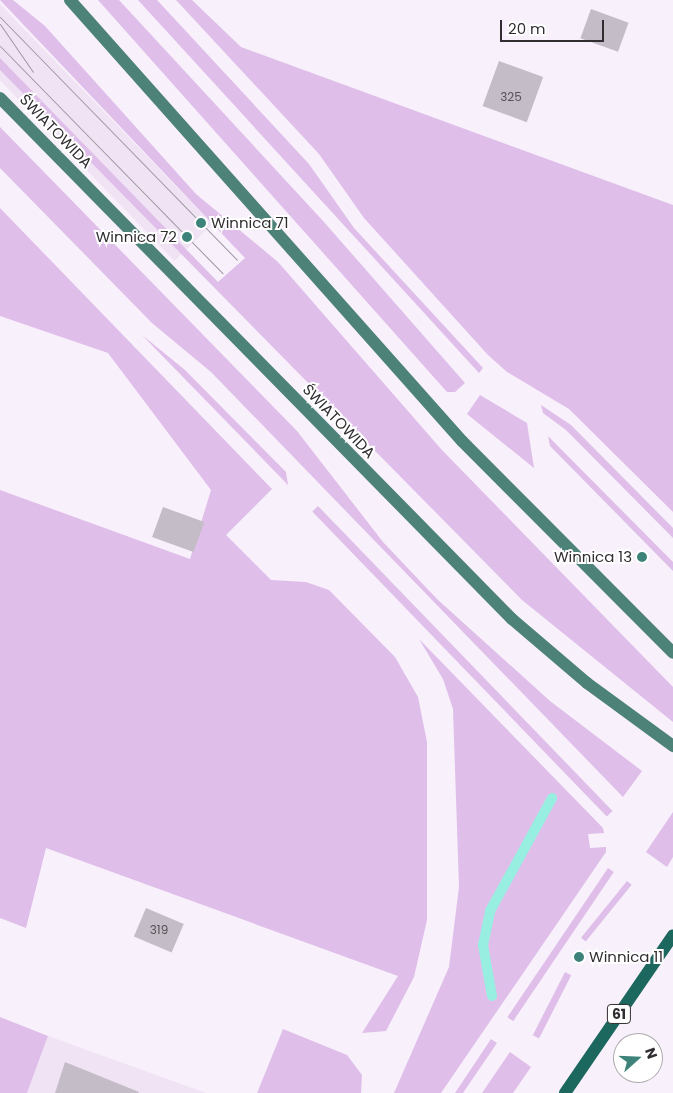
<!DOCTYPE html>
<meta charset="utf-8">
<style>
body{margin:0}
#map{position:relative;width:673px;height:1093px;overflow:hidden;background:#f8f0fb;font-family:Poppins,sans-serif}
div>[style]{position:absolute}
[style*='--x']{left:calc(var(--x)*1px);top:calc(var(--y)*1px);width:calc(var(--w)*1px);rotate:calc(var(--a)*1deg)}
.built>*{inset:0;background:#f0e3f4;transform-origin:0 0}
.green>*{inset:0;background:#dfbeea;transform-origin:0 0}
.stream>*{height:10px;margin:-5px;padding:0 5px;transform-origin:5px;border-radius:5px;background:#98efe1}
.building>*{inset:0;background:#c4bdc7;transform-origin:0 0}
.secondary>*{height:12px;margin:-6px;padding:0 6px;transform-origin:6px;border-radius:6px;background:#4d8279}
.primary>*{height:12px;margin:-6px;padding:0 6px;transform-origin:6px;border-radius:6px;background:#1c675e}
.tram>*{height:1px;margin:-0.5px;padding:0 0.5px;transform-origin:0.5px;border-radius:0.5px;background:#9d979f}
.dots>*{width:14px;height:14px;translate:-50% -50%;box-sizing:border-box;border:2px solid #fff;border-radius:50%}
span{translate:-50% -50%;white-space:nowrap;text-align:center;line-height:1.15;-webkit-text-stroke:4px #fff;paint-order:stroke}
.number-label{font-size:12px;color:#565257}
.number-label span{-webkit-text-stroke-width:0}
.shield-label span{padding:1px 4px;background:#fff;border:1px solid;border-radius:4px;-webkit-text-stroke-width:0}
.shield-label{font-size:14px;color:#312e32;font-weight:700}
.street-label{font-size:15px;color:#312e32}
.poi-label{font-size:15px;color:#312e32}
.left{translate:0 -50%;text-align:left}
.right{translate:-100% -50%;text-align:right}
.north{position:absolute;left:613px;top:1033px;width:50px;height:50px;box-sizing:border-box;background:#fff;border:1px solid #adabad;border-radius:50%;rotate:70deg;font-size:14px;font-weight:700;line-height:20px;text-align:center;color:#312e32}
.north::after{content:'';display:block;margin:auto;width:18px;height:22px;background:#3e8379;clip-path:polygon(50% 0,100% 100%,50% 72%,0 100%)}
.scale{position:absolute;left:500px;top:20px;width:104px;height:22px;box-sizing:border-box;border:2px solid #312e32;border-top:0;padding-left:6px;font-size:15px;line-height:18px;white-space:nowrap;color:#312e32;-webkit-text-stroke:4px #fff;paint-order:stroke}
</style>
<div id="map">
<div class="built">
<i style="left:0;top:4px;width:306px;height:53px;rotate:46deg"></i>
<i style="clip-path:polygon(48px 1036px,206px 1093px,27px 1093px)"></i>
</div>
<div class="green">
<i style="clip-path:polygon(0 0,13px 0,45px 26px,196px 194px,278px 262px,441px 449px,673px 687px,673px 722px,522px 600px,0 70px,0 58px,218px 282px,245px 258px)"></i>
<i style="clip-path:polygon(98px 0,119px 0,324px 222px,465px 383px,455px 392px,447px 392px)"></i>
<i style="clip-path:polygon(138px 0,157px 0,309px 164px,354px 228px,483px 368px,479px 373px)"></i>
<i style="clip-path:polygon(176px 0,192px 0,241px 47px,673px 205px,673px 512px,569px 409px,507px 372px,488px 355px,364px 218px,319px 154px)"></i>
<i style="clip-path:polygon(0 127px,297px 431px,383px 542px,437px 599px,550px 701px,642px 771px,623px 797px,211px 372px,152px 323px,0 168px)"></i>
<i style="clip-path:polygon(0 208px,272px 489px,226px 535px,271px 580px,306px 582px,329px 590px,395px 657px,418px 697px,427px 742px,427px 920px,414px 977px,386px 1031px,362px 1033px,398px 976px,46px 848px,26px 928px,0 918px,0 490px,190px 559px,211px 490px,108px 353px,0 316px)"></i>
<i style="clip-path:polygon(142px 335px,185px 370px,286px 472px,288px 485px)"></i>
<i style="clip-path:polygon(480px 395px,527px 423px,534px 468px,467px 414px)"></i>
<i style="clip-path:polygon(541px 405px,571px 425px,673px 528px,673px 538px,566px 430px,543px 413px)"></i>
<i style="clip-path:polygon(548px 436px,673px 562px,673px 571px,550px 446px)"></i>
<i style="left:318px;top:506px;width:424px;height:8px;rotate:46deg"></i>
<i style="clip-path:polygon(419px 639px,603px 828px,604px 833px,588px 834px,590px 848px,606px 847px,606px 852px,441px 1093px,394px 1093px,449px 967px,459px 887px,453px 709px,443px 679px)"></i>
<i style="clip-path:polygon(673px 812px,673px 857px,667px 867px,646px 852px)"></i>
<i style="left:608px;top:868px;width:7px;height:180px;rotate:34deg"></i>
<i style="left:627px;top:881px;width:6px;height:73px;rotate:39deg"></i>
<i style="left:565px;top:972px;width:7px;height:71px;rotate:27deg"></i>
<i style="clip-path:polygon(0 1017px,48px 1036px,27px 1093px,0 1093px)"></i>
<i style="clip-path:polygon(283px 1029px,347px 1055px,362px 1075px,361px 1093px,257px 1093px)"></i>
<i style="clip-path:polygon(491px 1039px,497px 1043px,463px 1093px,455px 1093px)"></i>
<i style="clip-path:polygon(510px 1052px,531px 1067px,513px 1093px,482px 1093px)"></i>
</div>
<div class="stream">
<i style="--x:492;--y:996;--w:52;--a:-100"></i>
<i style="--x:483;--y:945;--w:35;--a:-78"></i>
<i style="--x:490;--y:911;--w:129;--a:-61.2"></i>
</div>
<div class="building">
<i style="left:591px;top:9px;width:40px;height:31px;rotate:20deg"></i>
<i style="left:499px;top:61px;width:47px;height:48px;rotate:20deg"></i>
<i style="left:163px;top:507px;width:44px;height:32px;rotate:20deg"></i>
<i style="left:146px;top:908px;width:41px;height:31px;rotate:23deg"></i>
<i style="clip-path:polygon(65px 1062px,139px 1092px,138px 1093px,55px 1093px)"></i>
</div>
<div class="secondary">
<i style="--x:70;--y:0;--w:590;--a:48.37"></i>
<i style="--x:462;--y:441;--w:299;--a:45.1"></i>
<i style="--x:0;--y:98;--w:730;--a:45.5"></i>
<i style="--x:512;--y:619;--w:99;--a:40.5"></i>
<i style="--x:587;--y:683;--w:107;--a:36.2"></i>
</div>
<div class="primary">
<i style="--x:565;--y:1093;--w:191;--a:-55.6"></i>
</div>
<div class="tram">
<i style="--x:0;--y:17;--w:339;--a:45.7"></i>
<i style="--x:0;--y:24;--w:58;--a:55.5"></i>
<i style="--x:0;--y:46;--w:318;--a:45.6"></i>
</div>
<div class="dots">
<i style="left:201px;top:223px;background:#3e8379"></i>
<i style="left:187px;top:237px;background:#3e8379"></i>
<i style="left:642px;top:557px;background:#3e8379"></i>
<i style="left:579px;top:957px;background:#3e8379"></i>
</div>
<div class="number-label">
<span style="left:511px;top:97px">325</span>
<span style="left:159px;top:930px">319</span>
</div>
<div class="shield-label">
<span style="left:619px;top:1014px">61</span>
</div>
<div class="street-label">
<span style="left:56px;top:131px;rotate:46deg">ŚWIATOWIDA</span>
<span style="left:339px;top:421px;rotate:46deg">ŚWIATOWIDA</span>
</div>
<div class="poi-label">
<span class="left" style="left:211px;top:223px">Winnica 71</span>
<span class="right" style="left:177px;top:237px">Winnica 72</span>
<span class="right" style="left:632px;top:557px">Winnica 13</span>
<span class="left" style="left:589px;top:957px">Winnica 11</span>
</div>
<div class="north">N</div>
<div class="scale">20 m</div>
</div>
